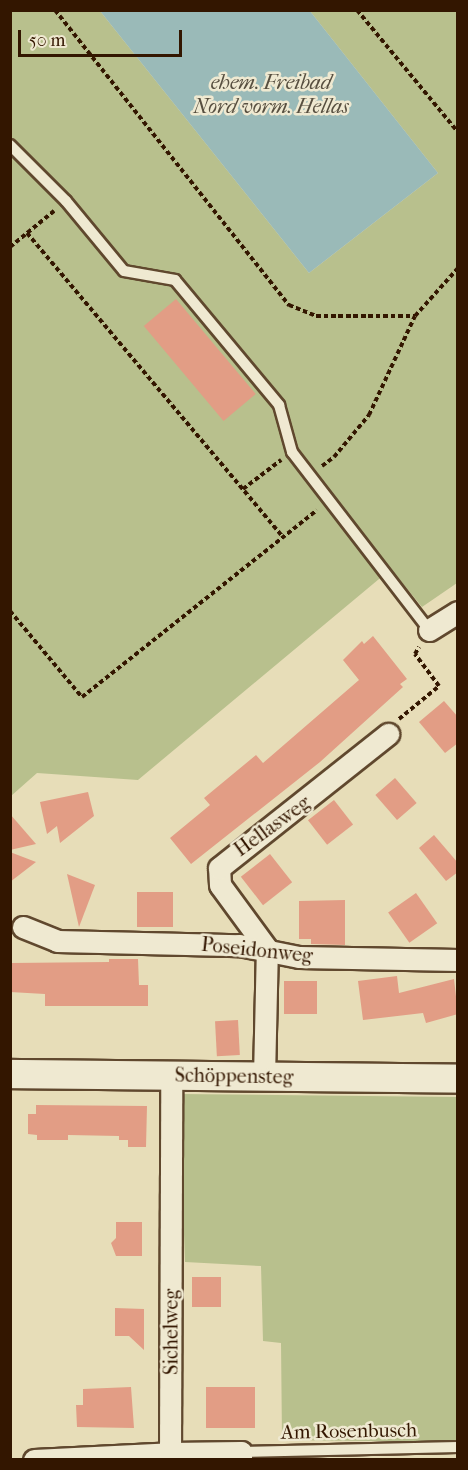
<!DOCTYPE html>
<meta charset="utf-8">
<style>
body{margin:0}
#map{position:relative;width:468px;height:1470px;overflow:hidden;background:#e7ddb8;font-family:"IM FELL French Canon",serif}
div>[style]{position:absolute}
[style*='--x']{left:calc(var(--x)*1px);top:calc(var(--y)*1px);width:calc(var(--w)*1px);rotate:calc(var(--a)*1deg)}
.green>*{inset:0;background:#b8c08d}
.water>*{inset:0;background:#9abab8}
.building>*{inset:0;background:#e29d85;transform-origin:0 0}
.path>*{height:4px;margin-top:-2px;transform-origin:0;background:repeating-linear-gradient(90deg,#331600 0 4.5px,transparent 0 7.5px)}
.roads{filter:drop-shadow(2px 0 #60482e) drop-shadow(-2px 0 #60482e) drop-shadow(0 2px #60482e) drop-shadow(0 -2px #60482e)}
.lane>*{height:10px;margin:-5px;padding:0 5px;transform-origin:5px;border-radius:5px;background:#efe9d1}
.street>*{height:21px;margin:-10.5px;padding:0 10.5px;transform-origin:10.5px;border-radius:10.5px;background:#efe9d1}
.secondary>*{height:28px;margin:-14px;padding:0 14px;transform-origin:14px;border-radius:14px;background:#efe9d1}
span{translate:-50% -50%;white-space:nowrap;text-align:center;line-height:1.15;-webkit-text-stroke:5px #efe9d1;paint-order:stroke}
.street-label{font-size:20px;color:#331600}
.water-label{font-size:21px;color:#574f40;font-style:italic}
.frame{position:absolute;inset:0;border:12px solid #331600;pointer-events:none}
.scale{position:absolute;left:18px;top:30px;width:164px;height:27px;box-sizing:border-box;border:3px solid #331600;border-top:0;padding-left:8px;font-size:18px;line-height:21px;white-space:nowrap;color:#331600;-webkit-text-stroke:4px #efe9d1;paint-order:stroke}
</style>
<div id="map">
<div class="green">
<i style="clip-path:polygon(11px 11px,100px 11px,309px 273px,438px 173px,310px 11px,457px 11px,457px 583px,422px 607px,391px 569px,138px 780px,37px 773px,11px 796px)"></i>
<i style="clip-path:polygon(179px 1094px,457px 1097px,457px 1442px,282px 1440px,281px 1343px,263px 1341px,261px 1266px,185px 1262px)"></i>
</div>
<div class="water">
<i style="clip-path:polygon(100px 11px,310px 11px,438px 173px,309px 273px)"></i>
</div>
<div class="building">
<i style="left:176px;top:299px;width:124px;height:42px;rotate:50deg"></i>
<i style="clip-path:polygon(373px 636px,407px 679px,400px 684px,403px 687px,320px 762px,191px 864px,170px 838px,210px 805px,204px 798px,256px 755px,263px 763px,359px 680px,343px 660px,362px 641px,364px 644px)"></i>
<i style="clip-path:polygon(444px 701px,458px 717px,458px 743px,445px 753px,419px 722px)"></i>
<i style="left:395px;top:778px;width:33px;height:26px;rotate:49deg"></i>
<i style="clip-path:polygon(88px 792px,94px 816px,60px 843px,57px 826px,47px 834px,40px 802px)"></i>
<i style="left:334px;top:800px;width:31px;height:33px;rotate:52deg"></i>
<i style="clip-path:polygon(10px 814px,36px 844px,10px 850px)"></i>
<i style="clip-path:polygon(434px 835px,458px 863px,458px 872px,446px 881px,419px 848px)"></i>
<i style="clip-path:polygon(10px 852px,36px 862px,10px 882px)"></i>
<i style="left:270px;top:854px;width:36px;height:37px;rotate:52deg"></i>
<i style="clip-path:polygon(67px 874px,95px 885px,79px 927px)"></i>
<i style="left:137px;top:892px;width:36px;height:35px"></i>
<i style="left:416px;top:893px;width:37px;height:34px;rotate:55deg"></i>
<i style="clip-path:polygon(345px 900px,345px 945px,311px 944px,311px 939px,299px 939px,299px 901px)"></i>
<i style="clip-path:polygon(109px 959px,138px 959px,139px 985px,148px 985px,148px 1006px,45px 1006px,45px 994px,10px 992px,10px 963px,109px 962px)"></i>
<i style="clip-path:polygon(397px 976px,399px 993px,454px 979px,458px 1014px,426px 1023px,423px 1013px,363px 1020px,358px 981px)"></i>
<i style="left:284px;top:981px;width:33px;height:33px"></i>
<i style="left:238px;top:1020px;width:35px;height:23px;rotate:87deg"></i>
<i style="clip-path:polygon(36px 1105px,147px 1106px,146px 1147px,128px 1147px,128px 1140px,119px 1140px,119px 1136px,68px 1135px,68px 1140px,37px 1140px,37px 1135px,28px 1134px,28px 1114px,36px 1114px)"></i>
<i style="clip-path:polygon(116px 1222px,142px 1222px,142px 1256px,116px 1256px,111px 1243px,116px 1238px)"></i>
<i style="left:221px;top:1277px;width:30px;height:29px;rotate:90deg"></i>
<i style="clip-path:polygon(115px 1308px,144px 1309px,144px 1350px,129px 1336px,115px 1336px)"></i>
<i style="clip-path:polygon(131px 1387px,134px 1428px,77px 1427px,76px 1405px,83px 1405px,83px 1389px)"></i>
<i style="left:206px;top:1387px;width:49px;height:41px"></i>
</div>
<div class="path">
<i style="--x:55;--y:10;--w:377;--a:51.6"></i>
<i style="--x:289;--y:305;--w:29;--a:22"></i>
<i style="--x:316;--y:316;--w:99;--a:0"></i>
<i style="--x:357;--y:10;--w:158;--a:50.4"></i>
<i style="--x:27;--y:233;--w:397;--a:49.9"></i>
<i style="--x:10;--y:247;--w:57;--a:-39.3"></i>
<i style="--x:322;--y:466;--w:15;--a:-37"></i>
<i style="--x:334;--y:457;--w:55;--a:-50.2"></i>
<i style="--x:369;--y:415;--w:109;--a:-65.1"></i>
<i style="--x:415;--y:316;--w:64;--a:-48.1"></i>
<i style="--x:243;--y:489;--w:48;--a:-37.3"></i>
<i style="--x:10;--y:611;--w:112;--a:50.1"></i>
<i style="--x:82;--y:697;--w:300;--a:-38.5"></i>
<i style="--x:399;--y:719;--w:52;--a:-39.5"></i>
<i style="--x:439;--y:686;--w:40;--a:-127"></i>
<i style="--x:415;--y:654;--w:8;--a:-60"></i>
</div>
<div class="roads">
<div class="lane">
<i style="--x:10;--y:145;--w:79;--a:45"></i>
<i style="--x:66;--y:201;--w:91;--a:50.4"></i>
<i style="--x:124;--y:271;--w:52;--a:10"></i>
<i style="--x:175;--y:280;--w:163;--a:50.2"></i>
<i style="--x:279;--y:405;--w:49;--a:74.5"></i>
<i style="--x:292;--y:452;--w:225;--a:52.4"></i>
<i style="--x:241;--y:1452;--w:217;--a:-1.3"></i>
</div>
<div class="street">
<i style="--x:429;--y:630;--w:34;--a:-32"></i>
<i style="--x:23;--y:927;--w:37;--a:22"></i>
<i style="--x:57;--y:941;--w:182;--a:1.3"></i>
<i style="--x:239;--y:945;--w:61;--a:11.3"></i>
<i style="--x:299;--y:957;--w:159;--a:1.1"></i>
<i style="--x:264;--y:1077;--w:128;--a:-88.7"></i>
<i style="--x:267;--y:949;--w:79;--a:-126.3"></i>
<i style="--x:220;--y:885;--w:17;--a:-93"></i>
<i style="--x:219;--y:868;--w:216;--a:-38.4"></i>
<i style="--x:170;--y:1453;--w:71;--a:-0.8"></i>
<i style="--x:241;--y:1452;--w:8;--a:90"></i>
<i style="--x:34;--y:1460;--w:136;--a:-2.9"></i>
<i style="--x:170;--y:1453;--w:378;--a:-89.8"></i>
</div>
<div class="secondary">
<i style="--x:10;--y:1074;--w:448;--a:0.6"></i>
</div>
</div>
<div class="street-label">
<span style="left:272px;top:826px;rotate:-36deg">Hellasweg</span>
<span style="left:257px;top:950px;rotate:6deg">Poseidonweg</span>
<span style="left:234px;top:1076px;rotate:1deg">Schöppensteg</span>
<span style="left:171px;top:1332px;rotate:-90deg">Sichelweg</span>
<span style="left:349px;top:1431px;rotate:-1deg">Am Rosenbusch</span>
</div>
<div class="water-label">
<span style="left:271px;top:94px">ehem. Freibad<br>Nord vorm. Hellas</span>
</div>
<div class="frame"></div>
<div class="scale">50 m</div>
</div>
